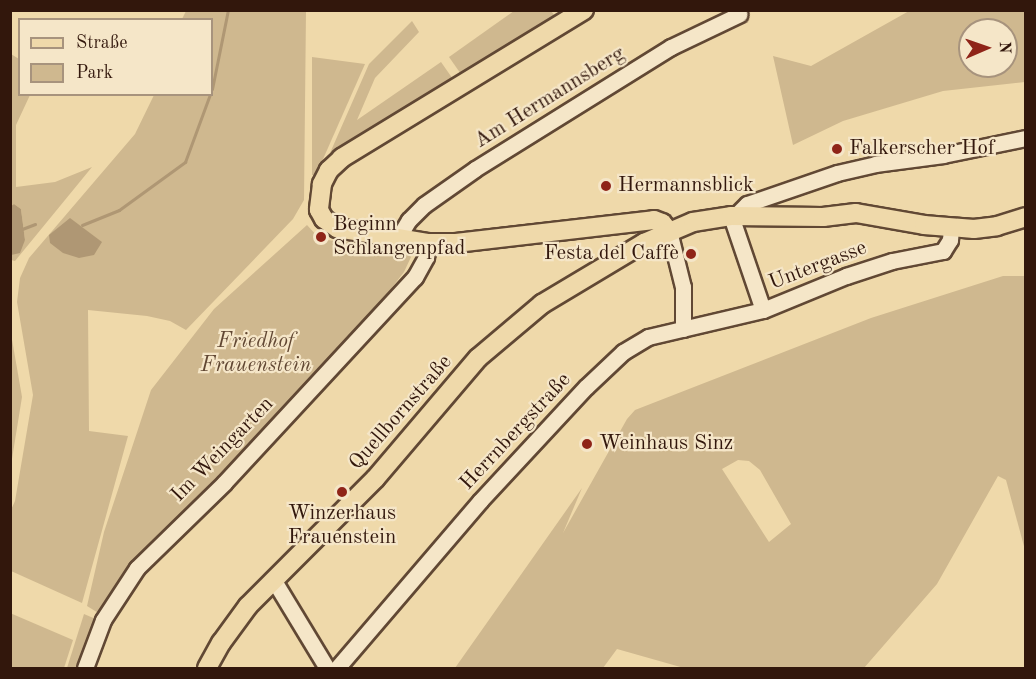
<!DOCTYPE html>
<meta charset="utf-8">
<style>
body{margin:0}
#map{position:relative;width:1036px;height:679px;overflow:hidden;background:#efd9aa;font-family:"Old Standard TT",serif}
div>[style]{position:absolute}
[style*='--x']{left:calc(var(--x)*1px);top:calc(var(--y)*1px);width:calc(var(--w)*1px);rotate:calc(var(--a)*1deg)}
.green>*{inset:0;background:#cfb88f}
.water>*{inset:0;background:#af9774}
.stream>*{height:3px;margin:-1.5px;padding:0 1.5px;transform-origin:1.5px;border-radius:1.5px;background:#af9774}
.roads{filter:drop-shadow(2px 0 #614834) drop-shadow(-2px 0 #614834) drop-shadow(0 2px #614834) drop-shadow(0 -2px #614834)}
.minor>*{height:15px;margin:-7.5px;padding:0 7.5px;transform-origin:7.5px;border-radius:7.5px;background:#f5e6c8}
.major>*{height:18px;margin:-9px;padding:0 9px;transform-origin:9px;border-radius:9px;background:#efd9aa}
.dots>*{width:16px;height:16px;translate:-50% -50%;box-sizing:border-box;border:3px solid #f5e6c8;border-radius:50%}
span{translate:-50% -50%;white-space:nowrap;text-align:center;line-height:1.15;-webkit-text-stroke:4.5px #f5e6c8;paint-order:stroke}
.street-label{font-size:21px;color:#32170c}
.poi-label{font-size:21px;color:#32170c}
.left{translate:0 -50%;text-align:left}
.right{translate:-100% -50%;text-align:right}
.park-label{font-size:21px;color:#614733;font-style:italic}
.frame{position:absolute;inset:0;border:12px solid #32170c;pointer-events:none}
.legend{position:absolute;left:18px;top:18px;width:195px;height:78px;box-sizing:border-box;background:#f5e6c8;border:2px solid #a7937d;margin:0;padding:8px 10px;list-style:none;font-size:18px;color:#32170c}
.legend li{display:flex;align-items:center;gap:12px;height:30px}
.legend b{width:30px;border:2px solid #a7937d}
.north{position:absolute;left:958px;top:18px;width:60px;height:60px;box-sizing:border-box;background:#f5e6c8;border:2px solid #a7937d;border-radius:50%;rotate:88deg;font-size:16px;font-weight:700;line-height:24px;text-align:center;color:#32170c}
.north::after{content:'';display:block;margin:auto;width:21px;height:27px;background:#8f2418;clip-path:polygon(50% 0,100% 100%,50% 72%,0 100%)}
</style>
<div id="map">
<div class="green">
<i style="clip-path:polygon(186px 11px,306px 11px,304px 200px,293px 219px,186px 330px,170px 321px,147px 316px,88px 310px,89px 431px,128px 436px,82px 603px,11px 571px,10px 512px,15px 501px,33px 395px,17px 302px,20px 278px,29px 258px,135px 134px,154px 95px,212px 94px,212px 20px,182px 19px)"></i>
<i style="clip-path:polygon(514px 11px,551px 11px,559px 21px,463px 77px,449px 57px)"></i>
<i style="clip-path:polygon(evenodd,909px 11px,1025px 11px,1025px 82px,943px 91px,843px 121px,793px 145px,773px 56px,811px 66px,909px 11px,970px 30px,1006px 30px,1006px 66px,970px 66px,970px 30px)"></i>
<i style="clip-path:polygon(412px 21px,419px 32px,375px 78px,357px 120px,441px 62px,455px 82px,335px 154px,330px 153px,369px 64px)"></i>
<i style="clip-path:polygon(11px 54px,19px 59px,20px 94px,30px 95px,16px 125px,16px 187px,55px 182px,92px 167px,15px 261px,11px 260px,11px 255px,25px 240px,21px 209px,14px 204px,11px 206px)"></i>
<i style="clip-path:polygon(312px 57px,365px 64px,316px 175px,312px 175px)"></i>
<i style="clip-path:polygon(307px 225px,318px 237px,327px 240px,399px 248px,408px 251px,411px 257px,404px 272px,362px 326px,100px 614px,87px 606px,104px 532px,151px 390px,214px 309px)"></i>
<i style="clip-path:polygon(evenodd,1003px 276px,1025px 276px,1025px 550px,1006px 480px,998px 476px,937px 584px,864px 668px,684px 668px,617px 649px,603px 668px,455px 668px,582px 488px,563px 533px,627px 419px,635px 410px,871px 318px,1003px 276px,738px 460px,749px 461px,760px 470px,791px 524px,769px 542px,722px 469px,738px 460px)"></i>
<i style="clip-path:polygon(10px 328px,22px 397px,11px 465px,10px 465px)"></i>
<i style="clip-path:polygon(10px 613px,73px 640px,64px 668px,11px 668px)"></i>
<i style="clip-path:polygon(84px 614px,98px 620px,82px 668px,67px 668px)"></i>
</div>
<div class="water">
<i style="clip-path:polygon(14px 204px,21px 209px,25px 240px,20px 253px,11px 255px,11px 206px)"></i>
<i style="clip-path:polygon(70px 218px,102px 242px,94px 255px,79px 258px,63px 253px,50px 243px,49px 235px)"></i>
</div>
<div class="stream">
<i style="--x:212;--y:89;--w:81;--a:-78.6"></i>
<i style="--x:82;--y:225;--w:40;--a:-22"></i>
<i style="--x:119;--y:210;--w:82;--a:-36"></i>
<i style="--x:185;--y:162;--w:72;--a:-69.8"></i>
<i style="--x:22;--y:229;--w:14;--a:-21"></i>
</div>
<div class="roads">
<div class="minor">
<i style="--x:731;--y:216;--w:99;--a:71.2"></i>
<i style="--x:735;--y:216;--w:17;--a:-45"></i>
<i style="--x:747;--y:204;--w:95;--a:-19"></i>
<i style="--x:837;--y:173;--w:39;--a:-13"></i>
<i style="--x:875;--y:164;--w:69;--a:-7.5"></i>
<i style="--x:943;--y:155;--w:85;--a:-11.6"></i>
<i style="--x:669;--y:231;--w:58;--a:76"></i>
<i style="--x:683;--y:287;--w:42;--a:90"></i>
<i style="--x:398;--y:238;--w:21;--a:-59"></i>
<i style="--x:409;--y:220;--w:21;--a:-45"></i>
<i style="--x:424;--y:205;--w:62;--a:-35.2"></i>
<i style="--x:475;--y:169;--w:231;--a:-31.9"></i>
<i style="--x:671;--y:47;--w:76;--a:-25.6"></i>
<i style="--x:273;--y:579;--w:104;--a:58.8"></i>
<i style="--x:85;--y:668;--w:51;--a:-69.4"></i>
<i style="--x:103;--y:620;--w:62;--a:-56.8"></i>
<i style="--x:137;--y:568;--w:122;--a:-44.3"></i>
<i style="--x:224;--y:483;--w:281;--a:-47.2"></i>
<i style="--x:415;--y:277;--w:23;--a:-61"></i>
<i style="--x:426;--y:257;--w:14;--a:-78"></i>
<i style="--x:337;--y:668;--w:220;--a:-49.4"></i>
<i style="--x:480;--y:501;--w:156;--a:-47.1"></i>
<i style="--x:586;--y:387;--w:51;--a:-43.4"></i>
<i style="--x:623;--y:352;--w:29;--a:-31"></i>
<i style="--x:648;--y:337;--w:118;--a:-13.2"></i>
<i style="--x:763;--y:310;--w:90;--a:-22.3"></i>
<i style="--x:846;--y:276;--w:48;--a:-18.1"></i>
<i style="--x:892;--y:261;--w:52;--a:-11.1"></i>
<i style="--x:943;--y:251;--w:13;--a:-58"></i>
<i style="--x:950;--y:240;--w:12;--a:-85"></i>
</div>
<div class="major">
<i style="--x:584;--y:10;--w:284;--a:148.6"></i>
<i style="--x:342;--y:158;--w:18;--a:137"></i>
<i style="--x:329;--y:170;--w:16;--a:117"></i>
<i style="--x:322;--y:184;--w:26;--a:97"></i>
<i style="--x:319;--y:210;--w:10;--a:61"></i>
<i style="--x:324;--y:219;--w:16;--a:35"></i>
<i style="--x:337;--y:228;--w:93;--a:9.3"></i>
<i style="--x:429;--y:243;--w:27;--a:0"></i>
<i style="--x:456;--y:243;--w:199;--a:-6.6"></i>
<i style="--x:654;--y:220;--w:9;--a:21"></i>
<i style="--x:662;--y:223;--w:11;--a:49"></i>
<i style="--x:207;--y:668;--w:29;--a:-61"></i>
<i style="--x:221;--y:643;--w:46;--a:-53.9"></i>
<i style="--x:248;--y:606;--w:180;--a:-45"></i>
<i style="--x:375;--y:479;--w:159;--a:-49.6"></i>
<i style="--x:478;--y:358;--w:84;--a:-40.2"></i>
<i style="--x:542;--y:304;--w:119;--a:-30.9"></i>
<i style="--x:644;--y:243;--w:53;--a:-23.2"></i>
<i style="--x:693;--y:222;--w:38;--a:-9"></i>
<i style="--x:731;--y:216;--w:92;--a:0.6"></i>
<i style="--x:823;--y:217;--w:33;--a:-7"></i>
<i style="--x:856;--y:213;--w:69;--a:10"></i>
<i style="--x:924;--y:225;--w:50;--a:4.6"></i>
<i style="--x:974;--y:229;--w:23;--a:-7"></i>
<i style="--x:997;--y:226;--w:30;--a:-17"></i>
</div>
</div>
<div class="dots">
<i style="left:837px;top:149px;background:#8f2418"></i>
<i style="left:606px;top:186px;background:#8f2418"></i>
<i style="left:321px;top:237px;background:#8f2418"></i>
<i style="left:691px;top:254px;background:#8f2418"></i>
<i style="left:587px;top:444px;background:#8f2418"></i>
<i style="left:342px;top:492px;background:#8f2418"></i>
</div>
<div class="street-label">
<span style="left:550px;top:98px;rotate:-32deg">Am Hermannsberg</span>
<span style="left:818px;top:266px;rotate:-21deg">Untergasse</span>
<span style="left:401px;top:413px;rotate:-49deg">Quellbornstraße</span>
<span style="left:516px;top:432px;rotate:-47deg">Herrnbergstraße</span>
<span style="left:223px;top:450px;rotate:-46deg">Im Weingarten</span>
</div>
<div class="poi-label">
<span class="left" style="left:849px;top:149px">Falkerscher Hof</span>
<span class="left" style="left:618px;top:186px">Hermannsblick</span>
<span class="left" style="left:333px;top:237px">Beginn<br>Schlangenpfad</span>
<span class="right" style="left:679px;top:254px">Festa del Caffè</span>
<span class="left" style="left:599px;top:444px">Weinhaus Sinz</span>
<span style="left:342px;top:526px">Winzerhaus<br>Frauenstein</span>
</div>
<div class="park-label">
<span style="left:256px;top:354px">Friedhof<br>Frauenstein</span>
</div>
<div class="frame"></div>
<ul class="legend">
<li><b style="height:8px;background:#efd9aa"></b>Straße</li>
<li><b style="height:16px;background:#cfb88f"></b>Park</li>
</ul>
<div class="north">N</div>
</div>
